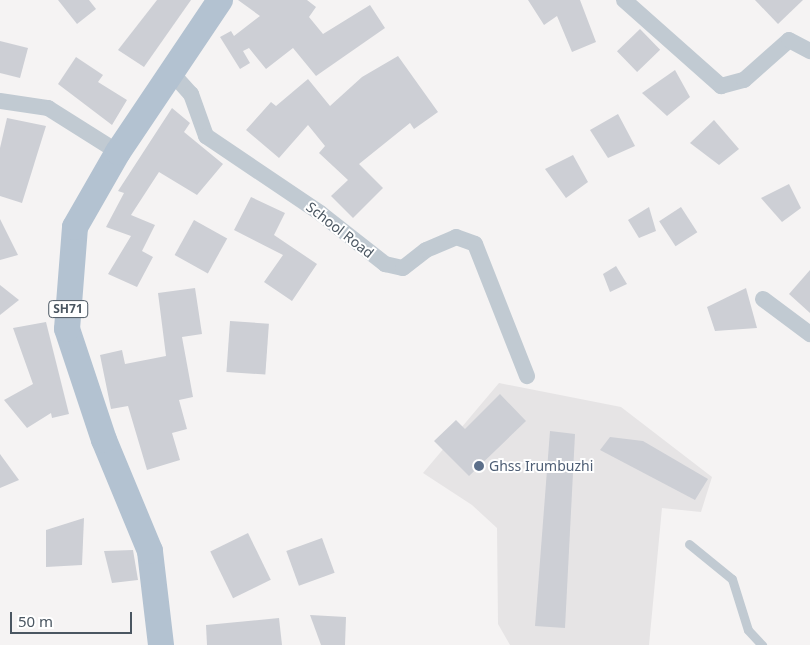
<!DOCTYPE html>
<style>
body{margin:0}
#map{position:relative;width:810px;height:645px;overflow:hidden;background:#f5f3f3;font-family:"Noto Sans",sans-serif}
div>[style]{position:absolute}
[style*='--x']{left:calc(var(--x)*1px);top:calc(var(--y)*1px);width:calc(var(--w)*1px);rotate:calc(var(--a)*1deg)}
.education>*{inset:0;background:#e6e4e5}
.building>*{inset:0;background:#cdcfd5;transform-origin:0 0}
.service>*{height:9px;margin:-4.5px;padding:0 4.5px;transform-origin:4.5px;border-radius:4.5px;background:#c1cad2}
.minor>*{height:16px;margin:-8px;padding:0 8px;transform-origin:8px;border-radius:8px;background:#c1cad2}
.primary>*{height:26px;margin:-13px;padding:0 13px;transform-origin:13px;border-radius:13px;background:#b3c2d1}
.dots>*{width:14px;height:14px;translate:-50% -50%;box-sizing:border-box;border:2px solid #fff;border-radius:50%}
span{translate:-50% -50%;white-space:nowrap;text-align:center;line-height:1.15;-webkit-text-stroke:4px #fff;paint-order:stroke}
.shield-label span{padding:1px 4px;background:#fff;border:1px solid;border-radius:4px;-webkit-text-stroke-width:0}
.shield-label{font-size:12px;color:#4a5661;font-weight:700}
.street-label{font-size:14px;color:#4a5661}
.service-label{font-size:14px;color:#4e5e75}
.left{translate:0 -50%;text-align:left}
.scale{position:absolute;left:10px;top:612px;width:122px;height:22px;box-sizing:border-box;border:2px solid #4a5661;border-top:0;padding-left:6px;font-size:15px;line-height:18px;white-space:nowrap;color:#4a5661;-webkit-text-stroke:4px #fff;paint-order:stroke}
</style>
<div id="map">
<div class="education">
<i style="clip-path:polygon(499px 383px,621px 407px,712px 477px,701px 512px,662px 508px,649px 645px,510px 645px,498px 624px,497px 528px,472px 505px,423px 473px)"></i>
</div>
<div class="building">
<i style="clip-path:polygon(58px 0,89px 0,96px 9px,77px 24px)"></i>
<i style="clip-path:polygon(157px 0,191px 0,144px 67px,118px 50px)"></i>
<i style="clip-path:polygon(238px 0,307px 0,316px 7px,309px 17px,323px 34px,370px 5px,385px 28px,316px 76px,293px 48px,266px 69px,249px 48px,243px 51px,250px 63px,240px 69px,220px 37px,231px 31px,234px 36px,260px 16px)"></i>
<i style="clip-path:polygon(528px 0,580px 0,596px 42px,572px 52px,557px 16px,544px 25px)"></i>
<i style="clip-path:polygon(755px 0,803px 0,778px 24px)"></i>
<i style="left:640px;top:29px;width:29px;height:32px;rotate:46deg"></i>
<i style="clip-path:polygon(0 41px,28px 48px,20px 78px,0 73px)"></i>
<i style="clip-path:polygon(398px 56px,438px 112px,414px 129px,410px 123px,359px 164px,383px 188px,353px 218px,331px 196px,348px 180px,319px 153px,325px 146px,308px 125px,279px 158px,246px 130px,271px 102px,276px 106px,308px 79px,330px 106px,362px 77px)"></i>
<i style="clip-path:polygon(76px 57px,103px 75px,98px 82px,127px 100px,112px 125px,58px 84px)"></i>
<i style="clip-path:polygon(675px 70px,690px 97px,667px 116px,642px 93px)"></i>
<i style="clip-path:polygon(172px 108px,190px 123px,184px 132px,223px 164px,197px 195px,159px 172px,131px 215px,155px 225px,142px 251px,153px 257px,137px 287px,108px 274px,131px 236px,106px 227px,124px 193px,118px 191px)"></i>
<i style="clip-path:polygon(618px 114px,635px 146px,608px 158px,590px 130px)"></i>
<i style="clip-path:polygon(7px 118px,46px 126px,22px 203px,0 196px,0 148px)"></i>
<i style="clip-path:polygon(714px 120px,739px 149px,719px 165px,690px 143px)"></i>
<i style="clip-path:polygon(573px 155px,588px 182px,566px 198px,545px 169px)"></i>
<i style="clip-path:polygon(789px 184px,801px 208px,782px 222px,761px 198px)"></i>
<i style="clip-path:polygon(251px 197px,285px 213px,274px 235px,317px 264px,292px 301px,264px 282px,283px 255px,234px 230px)"></i>
<i style="clip-path:polygon(649px 207px,656px 231px,639px 238px,628px 220px)"></i>
<i style="left:681px;top:207px;width:30px;height:26px;rotate:57deg"></i>
<i style="clip-path:polygon(0 219px,18px 255px,0 260px)"></i>
<i style="left:194px;top:220px;width:38px;height:40px;rotate:29deg"></i>
<i style="clip-path:polygon(616px 266px,627px 284px,610px 292px,603px 274px)"></i>
<i style="clip-path:polygon(810px 270px,810px 313px,789px 294px)"></i>
<i style="clip-path:polygon(0 285px,19px 300px,0 315px)"></i>
<i style="clip-path:polygon(195px 288px,202px 334px,182px 337px,193px 397px,179px 400px,187px 429px,172px 433px,180px 460px,147px 470px,128px 406px,111px 409px,100px 355px,122px 350px,125px 364px,166px 356px,158px 293px)"></i>
<i style="clip-path:polygon(746px 288px,757px 328px,715px 331px,707px 307px)"></i>
<i style="left:230px;top:321px;width:39px;height:51px;rotate:4deg"></i>
<i style="clip-path:polygon(46px 322px,69px 414px,52px 418px,51px 413px,27px 428px,4px 400px,33px 384px,13px 328px)"></i>
<i style="clip-path:polygon(500px 394px,526px 421px,469px 476px,434px 441px,456px 420px,465px 429px)"></i>
<i style="clip-path:polygon(550px 431px,575px 434px,565px 628px,535px 626px)"></i>
<i style="clip-path:polygon(610px 437px,643px 441px,708px 479px,695px 500px,600px 450px)"></i>
<i style="clip-path:polygon(0 454px,19px 480px,0 488px)"></i>
<i style="clip-path:polygon(84px 518px,82px 565px,46px 567px,46px 530px)"></i>
<i style="left:248px;top:533px;width:52px;height:42px;rotate:64deg"></i>
<i style="left:322px;top:538px;width:37px;height:38px;rotate:70deg"></i>
<i style="clip-path:polygon(133px 550px,138px 580px,112px 583px,104px 551px)"></i>
<i style="clip-path:polygon(310px 615px,346px 617px,345px 645px,321px 645px)"></i>
<i style="clip-path:polygon(279px 618px,282px 645px,207px 645px,206px 625px)"></i>
</div>
<div class="service">
<i style="--x:689;--y:544;--w:55;--a:39.1"></i>
<i style="--x:732;--y:579;--w:53;--a:72.6"></i>
<i style="--x:748;--y:630;--w:21;--a:47"></i>
</div>
<div class="minor">
<i style="--x:624;--y:0;--w:130;--a:41.6"></i>
<i style="--x:721;--y:86;--w:24;--a:-15"></i>
<i style="--x:744;--y:80;--w:60;--a:-41.6"></i>
<i style="--x:789;--y:40;--w:24;--a:28"></i>
<i style="--x:171;--y:72;--w:30;--a:48"></i>
<i style="--x:191;--y:94;--w:45;--a:70.3"></i>
<i style="--x:206;--y:136;--w:138;--a:34"></i>
<i style="--x:320;--y:213;--w:83;--a:38.1"></i>
<i style="--x:385;--y:264;--w:18;--a:13"></i>
<i style="--x:403;--y:268;--w:29;--a:-38"></i>
<i style="--x:426;--y:250;--w:33;--a:-23"></i>
<i style="--x:456;--y:237;--w:20;--a:20"></i>
<i style="--x:475;--y:244;--w:142;--a:68.5"></i>
<i style="--x:0;--y:101;--w:49;--a:8.3"></i>
<i style="--x:48;--y:108;--w:83;--a:32.2"></i>
<i style="--x:763;--y:299;--w:59;--a:36.7"></i>
</div>
<div class="primary">
<i style="--x:161;--y:645;--w:95;--a:-96.7"></i>
<i style="--x:150;--y:551;--w:120;--a:-112.5"></i>
<i style="--x:104;--y:440;--w:117;--a:-108.4"></i>
<i style="--x:67;--y:329;--w:102;--a:-85.5"></i>
<i style="--x:75;--y:227;--w:86;--a:-60.2"></i>
<i style="--x:118;--y:152;--w:183;--a:-56.1"></i>
</div>
<div class="dots">
<i style="left:479px;top:466px;background:#5c6f8a"></i>
</div>
<div class="shield-label">
<span style="left:68px;top:309px">SH71</span>
</div>
<div class="street-label">
<span style="left:340px;top:230px;rotate:38deg">School Road</span>
</div>
<div class="service-label">
<span class="left" style="left:489px;top:466px">Ghss Irumbuzhi</span>
</div>
<div class="scale">50 m</div>
</div>
